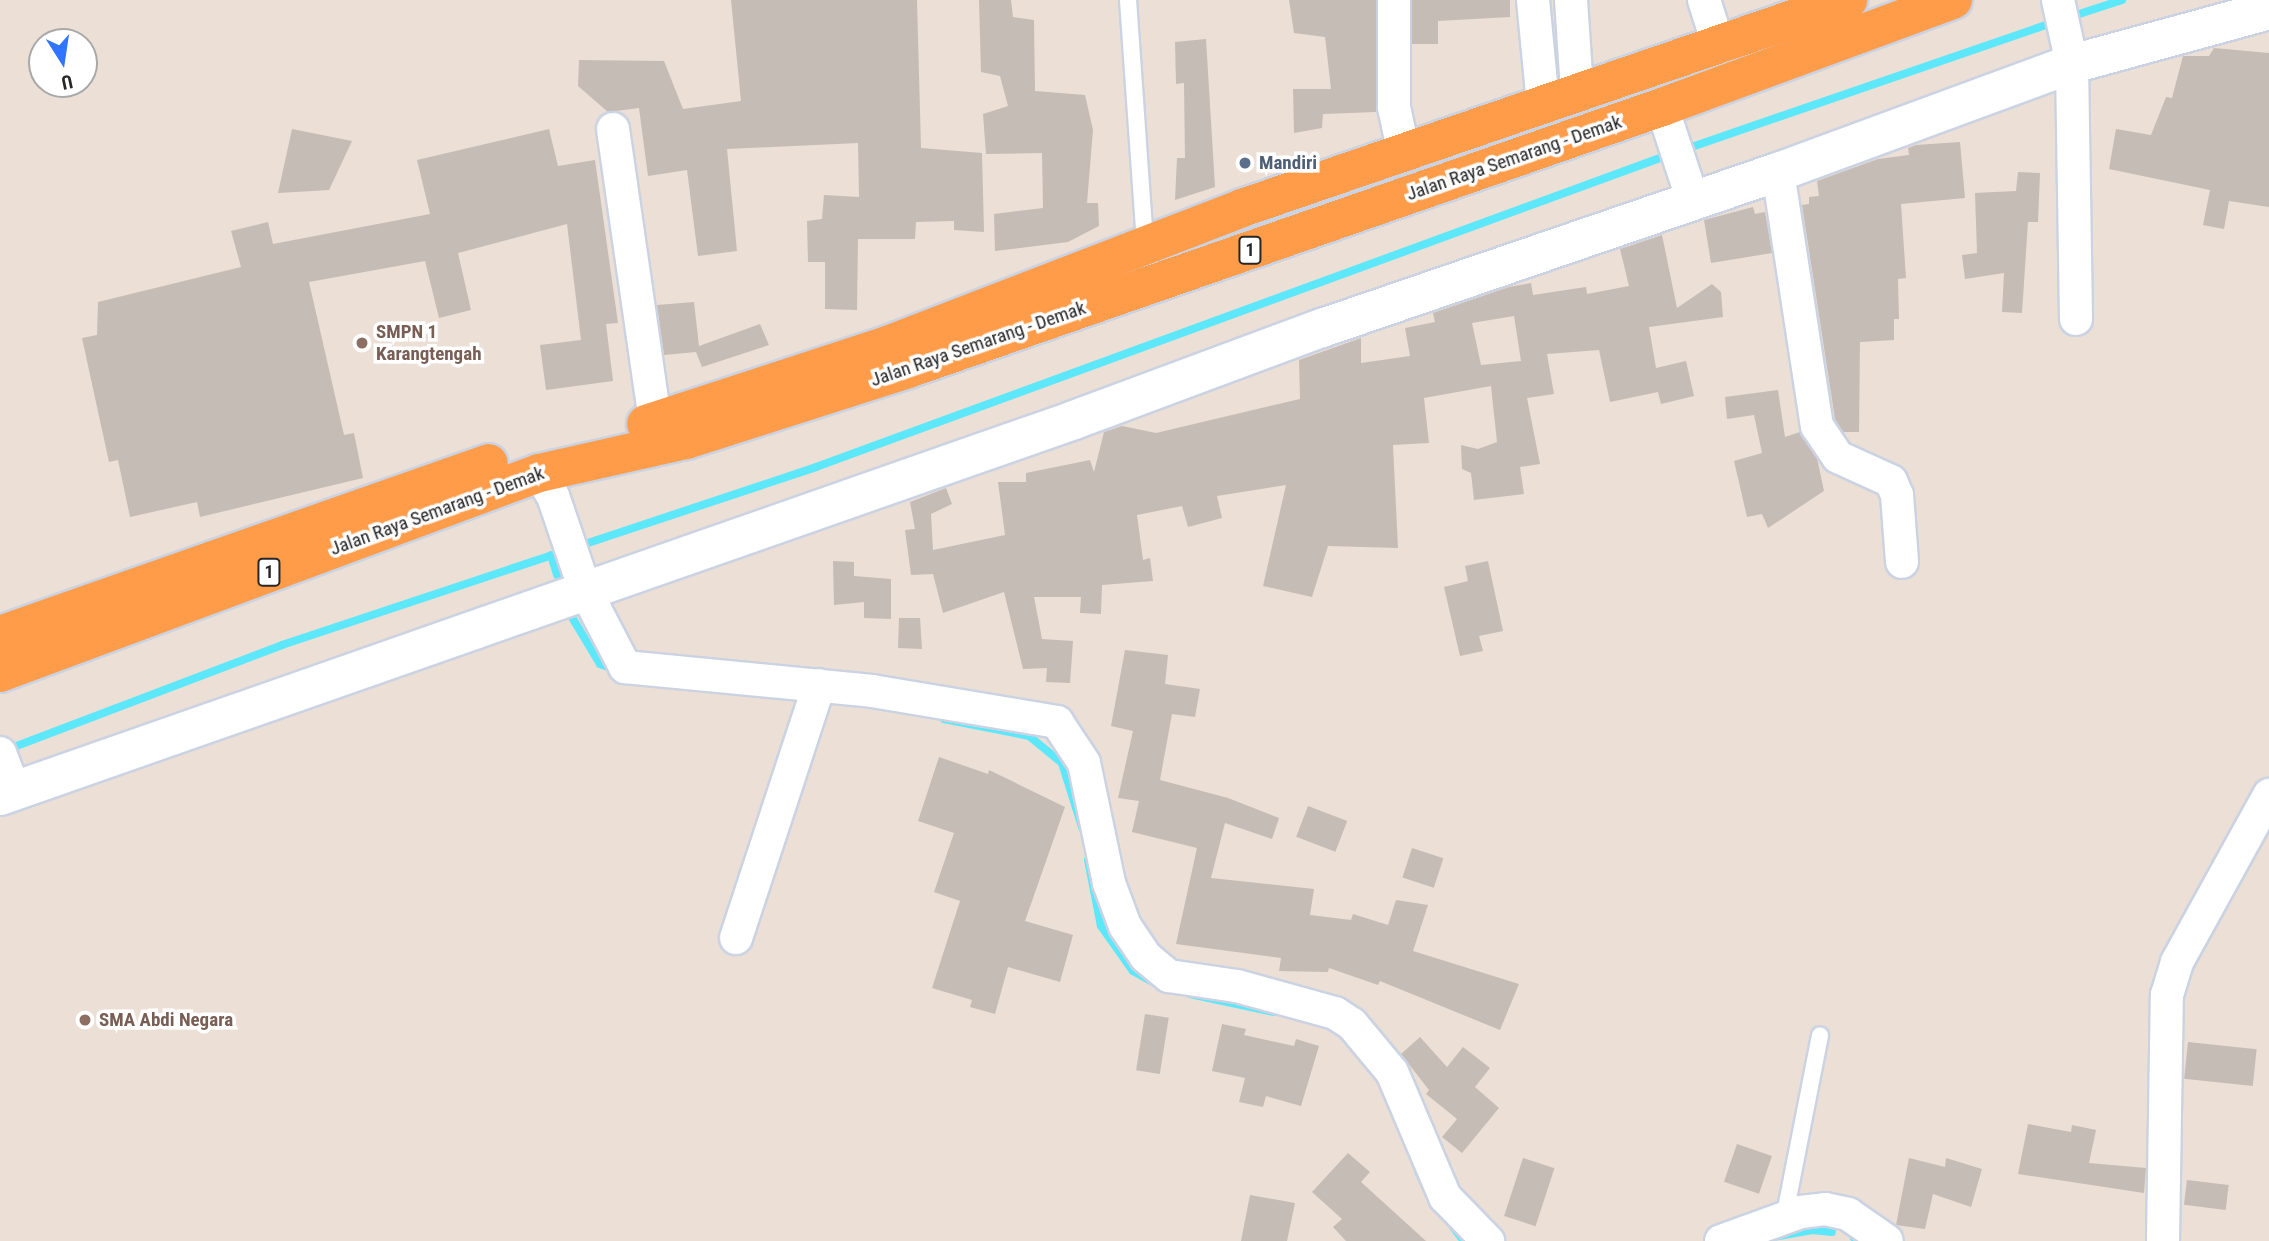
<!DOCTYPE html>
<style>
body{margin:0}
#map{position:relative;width:2269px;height:1241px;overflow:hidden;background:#ebdfd6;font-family:"Roboto Condensed",sans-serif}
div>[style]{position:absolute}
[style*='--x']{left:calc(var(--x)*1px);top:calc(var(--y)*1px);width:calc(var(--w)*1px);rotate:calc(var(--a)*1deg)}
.stream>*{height:8px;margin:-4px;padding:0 4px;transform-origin:4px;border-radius:4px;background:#5ce8fa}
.building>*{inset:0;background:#c6bcb6;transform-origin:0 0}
.roads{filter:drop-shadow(2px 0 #cbd3e2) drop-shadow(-2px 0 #cbd3e2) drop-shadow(0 2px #cbd3e2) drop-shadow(0 -2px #cbd3e2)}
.service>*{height:16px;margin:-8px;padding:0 8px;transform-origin:8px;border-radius:8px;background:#fff}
.minor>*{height:32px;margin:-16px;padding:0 16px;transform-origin:16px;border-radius:16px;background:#fff}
.tertiary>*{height:38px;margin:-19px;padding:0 19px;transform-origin:19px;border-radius:19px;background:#fff}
.trunk>*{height:38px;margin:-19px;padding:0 19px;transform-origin:19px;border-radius:19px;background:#fe9c4a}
.dots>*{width:19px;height:19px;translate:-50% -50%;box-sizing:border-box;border:4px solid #fff;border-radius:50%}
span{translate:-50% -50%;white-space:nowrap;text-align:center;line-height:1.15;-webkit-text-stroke:7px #fff;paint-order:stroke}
.shield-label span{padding:2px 5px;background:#fff;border:2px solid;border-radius:5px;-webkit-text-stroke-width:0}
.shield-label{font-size:18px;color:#272727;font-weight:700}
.street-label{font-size:19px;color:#272727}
.service-label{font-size:19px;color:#4e5e75;font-weight:700}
.left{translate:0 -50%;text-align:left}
.education-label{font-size:19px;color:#785e54;font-weight:700}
.north{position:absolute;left:28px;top:28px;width:70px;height:70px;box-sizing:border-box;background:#fff;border:2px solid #a9a9a9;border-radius:50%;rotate:168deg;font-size:19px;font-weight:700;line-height:28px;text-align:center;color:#272727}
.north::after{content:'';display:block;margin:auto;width:24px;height:32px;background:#2f75ff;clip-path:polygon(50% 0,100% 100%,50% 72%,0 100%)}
</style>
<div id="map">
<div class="stream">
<i style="--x:2067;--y:18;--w:58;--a:-18.1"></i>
<i style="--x:1683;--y:150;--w:393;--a:-19"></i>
<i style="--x:576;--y:547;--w:253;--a:-18.4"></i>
<i style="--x:816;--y:467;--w:910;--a:-20.11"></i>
<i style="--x:551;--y:555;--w:21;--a:73"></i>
<i style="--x:567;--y:609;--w:64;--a:59"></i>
<i style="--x:600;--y:664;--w:15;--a:20"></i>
<i style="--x:944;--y:719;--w:87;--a:11.3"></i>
<i style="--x:1029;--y:736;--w:43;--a:39.3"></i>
<i style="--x:1062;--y:763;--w:70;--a:72.6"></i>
<i style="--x:6;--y:750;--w:295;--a:-20.8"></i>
<i style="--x:282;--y:645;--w:297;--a:-18.4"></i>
<i style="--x:1088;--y:860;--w:67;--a:78.9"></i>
<i style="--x:1101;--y:926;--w:55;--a:54.6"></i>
<i style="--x:1133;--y:971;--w:39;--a:29"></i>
<i style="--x:1190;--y:994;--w:86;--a:12.1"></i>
<i style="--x:1418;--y:1171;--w:29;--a:65"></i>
<i style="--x:1453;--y:1227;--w:18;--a:52"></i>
<i style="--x:1773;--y:1237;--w:40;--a:-10"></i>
<i style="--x:1812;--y:1230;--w:20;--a:6"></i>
<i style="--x:1854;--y:1238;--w:5;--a:37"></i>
</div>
<div class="building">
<i style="clip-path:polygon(731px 0,917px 0,921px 148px,982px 153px,984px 232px,954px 230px,954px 221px,916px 222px,915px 239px,858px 239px,857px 310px,825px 309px,825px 262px,808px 262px,807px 221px,822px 219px,824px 195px,859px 197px,858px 143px,727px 149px,737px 251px,698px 256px,687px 170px,648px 176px,639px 108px,608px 112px,578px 86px,579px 60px,664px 61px,683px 109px,741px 101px)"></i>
<i style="clip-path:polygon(979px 0,1011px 0,1013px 17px,1034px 20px,1035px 91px,1085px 95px,1093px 130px,1087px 203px,1098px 203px,1099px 226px,1068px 242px,995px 251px,994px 214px,1043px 208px,1042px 153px,986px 154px,983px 114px,1008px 106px,1000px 76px,981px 72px)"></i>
<i style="clip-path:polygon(1289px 0,1376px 0,1376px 112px,1323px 114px,1322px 128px,1294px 133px,1293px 89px,1331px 89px,1325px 37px,1294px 33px)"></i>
<i style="clip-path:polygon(1412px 0,1510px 0,1510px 17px,1438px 21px,1438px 44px,1412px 44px)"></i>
<i style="clip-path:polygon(1206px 39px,1215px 187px,1175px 200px,1177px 158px,1185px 158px,1184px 83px,1176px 84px,1175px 42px)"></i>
<i style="clip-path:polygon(2214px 48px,2269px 53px,2269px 207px,2229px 201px,2224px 229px,2203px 225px,2210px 190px,2109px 169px,2116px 129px,2151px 135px,2166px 97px,2172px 98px,2183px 56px,2209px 56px)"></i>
<i style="clip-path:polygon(292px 129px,352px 141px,329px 190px,278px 193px)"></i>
<i style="clip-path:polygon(549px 129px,558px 166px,595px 160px,618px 323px,606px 324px,613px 381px,546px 390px,540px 345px,581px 340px,567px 224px,458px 253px,471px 310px,439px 318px,425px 261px,309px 282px,344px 435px,354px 433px,363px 478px,200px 517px,197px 502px,130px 517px,118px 460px,109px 462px,82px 338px,97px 335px,98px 302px,241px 267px,231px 231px,268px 222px,273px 244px,430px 214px,417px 160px)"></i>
<i style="clip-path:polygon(1960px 142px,1965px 198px,1901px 204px,1906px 278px,1898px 279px,1899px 319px,1894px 319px,1894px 340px,1860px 342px,1859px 432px,1843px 432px,1835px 419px,1802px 205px,1809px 204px,1809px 197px,1819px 196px,1817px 181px,1878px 159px,1909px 155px,1908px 148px,1916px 145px)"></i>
<i style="clip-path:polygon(2018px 172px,2040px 173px,2038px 222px,2028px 222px,2022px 313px,2002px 312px,2004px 273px,1965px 279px,1962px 255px,1977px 253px,1975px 193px,2016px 191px)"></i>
<i style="clip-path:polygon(1753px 207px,1755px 214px,1765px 212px,1772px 253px,1711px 263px,1704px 220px)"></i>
<i style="clip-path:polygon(evenodd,1662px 235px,1677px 308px,1712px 284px,1721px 292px,1723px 317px,1649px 327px,1656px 368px,1686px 361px,1694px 396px,1661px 404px,1658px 392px,1610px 402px,1599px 350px,1547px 354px,1554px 394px,1527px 398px,1540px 464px,1520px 467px,1524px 494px,1474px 500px,1471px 473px,1462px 469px,1461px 445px,1478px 449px,1497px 442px,1491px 386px,1424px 398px,1429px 443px,1393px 445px,1398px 548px,1328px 546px,1312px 597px,1263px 586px,1286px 485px,1217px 496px,1222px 518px,1188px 527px,1182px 506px,1137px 515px,1143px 560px,1150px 558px,1153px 581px,1102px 585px,1101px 614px,1080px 613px,1081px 597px,1034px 597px,1042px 639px,1073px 641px,1070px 683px,1046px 682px,1047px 668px,1023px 669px,1004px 592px,943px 613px,933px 574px,911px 575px,905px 530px,915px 529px,910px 502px,946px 488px,952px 504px,931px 514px,933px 550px,1005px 535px,998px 482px,1026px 482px,1026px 473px,1090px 460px,1094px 472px,1104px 432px,1122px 426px,1156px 433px,1300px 399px,1299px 360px,1361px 338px,1361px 363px,1410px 356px,1405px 328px,1435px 322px,1433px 313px,1509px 287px,1531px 283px,1533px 295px,1586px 287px,1587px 294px,1629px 286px,1620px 249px,1662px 235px,1514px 316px,1521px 361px,1481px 365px,1472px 323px,1514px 316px)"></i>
<i style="clip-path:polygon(694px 302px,699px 346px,760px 324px,769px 345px,702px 367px,696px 352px,664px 355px,657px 305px)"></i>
<i style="clip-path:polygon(1778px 390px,1785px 437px,1800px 432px,1817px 458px,1824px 491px,1768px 528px,1762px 514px,1747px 517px,1734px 461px,1762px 453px,1754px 415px,1727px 419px,1725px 397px)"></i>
<i style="clip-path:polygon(833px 561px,854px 562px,854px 576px,891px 579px,891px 619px,864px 618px,864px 602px,834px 605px)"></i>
<i style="clip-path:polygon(1488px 561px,1503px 631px,1479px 636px,1483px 651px,1460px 656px,1444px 587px,1468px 581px,1465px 566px)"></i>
<i style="clip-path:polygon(899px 618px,920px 618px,922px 649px,898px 648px)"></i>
<i style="clip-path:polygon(1125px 650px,1168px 655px,1165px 684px,1200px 689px,1195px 717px,1172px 714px,1160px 780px,1228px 798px,1279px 818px,1272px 839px,1225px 823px,1211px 878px,1314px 889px,1310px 915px,1351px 920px,1353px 914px,1388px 925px,1396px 900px,1428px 905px,1413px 951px,1519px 984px,1500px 1030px,1380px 981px,1378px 985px,1329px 968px,1328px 972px,1279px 971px,1281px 958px,1176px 944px,1197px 848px,1132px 832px,1139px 801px,1118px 798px,1133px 731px,1111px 726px)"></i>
<i style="clip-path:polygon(939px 757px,988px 774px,989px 770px,1065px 807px,1025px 921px,1073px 935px,1060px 982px,1008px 967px,995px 1014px,970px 1007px,972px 1000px,932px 988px,960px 901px,934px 892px,954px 833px,918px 821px)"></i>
<i style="left:1308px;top:806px;width:42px;height:33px;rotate:21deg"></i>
<i style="left:1412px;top:848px;width:33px;height:31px;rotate:18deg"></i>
<i style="left:1145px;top:1014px;width:24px;height:57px;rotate:9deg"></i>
<i style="clip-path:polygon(1222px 1024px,1246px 1029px,1244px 1035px,1294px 1046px,1296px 1039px,1319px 1046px,1301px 1106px,1266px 1096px,1263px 1107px,1239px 1102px,1245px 1078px,1212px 1071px)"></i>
<i style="clip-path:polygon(1420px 1037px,1447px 1067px,1463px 1047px,1490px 1068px,1475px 1087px,1499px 1108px,1462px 1153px,1442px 1137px,1457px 1119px,1426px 1094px,1429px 1090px,1401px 1054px)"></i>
<i style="left:2188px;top:1042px;width:69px;height:37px;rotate:6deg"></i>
<i style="clip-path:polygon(2028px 1124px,2071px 1132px,2072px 1125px,2096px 1130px,2089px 1163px,2146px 1168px,2144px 1193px,2018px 1174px)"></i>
<i style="left:1737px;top:1144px;width:37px;height:40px;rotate:19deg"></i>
<i style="clip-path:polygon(1348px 1153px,1370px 1172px,1361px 1182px,1426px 1241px,1346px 1241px,1333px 1227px,1342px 1219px,1312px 1192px)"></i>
<i style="left:1523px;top:1158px;width:33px;height:61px;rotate:18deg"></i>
<i style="clip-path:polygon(1909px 1158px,1945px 1167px,1946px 1158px,1982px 1169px,1971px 1207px,1933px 1194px,1925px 1229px,1896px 1225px)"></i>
<i style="left:2187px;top:1180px;width:42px;height:25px;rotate:7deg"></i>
<i style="clip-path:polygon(1250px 1195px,1295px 1203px,1287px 1241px,1241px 1241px)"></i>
</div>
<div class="roads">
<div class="service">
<i style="--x:1128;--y:0;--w:247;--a:86"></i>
<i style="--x:1784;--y:1219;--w:187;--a:-78.9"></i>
</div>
<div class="minor">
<i style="--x:1394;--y:0;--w:107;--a:90"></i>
<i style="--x:1394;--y:107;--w:48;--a:78"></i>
<i style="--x:1533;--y:0;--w:103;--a:84.5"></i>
<i style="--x:1571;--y:0;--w:90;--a:86.2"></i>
<i style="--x:1704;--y:0;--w:49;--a:72.3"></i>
<i style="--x:2058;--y:0;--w:66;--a:77.7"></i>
<i style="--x:2072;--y:64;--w:255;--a:89.1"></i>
<i style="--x:1662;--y:107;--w:99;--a:71.7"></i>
<i style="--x:613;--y:129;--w:296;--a:81.8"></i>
<i style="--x:1778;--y:172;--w:257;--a:81.3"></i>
<i style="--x:1817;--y:426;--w:37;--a:56"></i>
<i style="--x:1838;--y:457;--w:58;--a:24.4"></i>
<i style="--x:1891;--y:481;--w:15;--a:67"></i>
<i style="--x:1897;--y:495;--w:67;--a:85.7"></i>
<i style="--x:539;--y:473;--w:27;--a:59"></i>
<i style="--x:553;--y:496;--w:99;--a:71.2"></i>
<i style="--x:585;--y:590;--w:87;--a:62.5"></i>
<i style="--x:625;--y:667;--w:248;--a:5.5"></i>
<i style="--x:872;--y:691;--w:188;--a:9.5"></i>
<i style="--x:1057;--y:722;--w:49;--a:56.6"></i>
<i style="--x:1084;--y:763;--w:123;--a:78.2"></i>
<i style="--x:1109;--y:883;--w:46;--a:69.6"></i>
<i style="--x:1125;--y:926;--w:37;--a:56"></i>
<i style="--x:1146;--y:957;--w:30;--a:40"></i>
<i style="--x:1169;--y:976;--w:69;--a:8.4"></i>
<i style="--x:1237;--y:986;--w:102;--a:15.4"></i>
<i style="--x:1335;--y:1013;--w:20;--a:33"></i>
<i style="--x:1352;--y:1024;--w:62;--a:50.2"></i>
<i style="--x:1392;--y:1072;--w:136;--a:67"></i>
<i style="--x:1445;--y:1197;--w:62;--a:45.7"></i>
<i style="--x:0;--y:753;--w:40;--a:69"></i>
<i style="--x:736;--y:938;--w:266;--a:-71.8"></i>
<i style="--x:1721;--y:1241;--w:85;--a:-19.9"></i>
<i style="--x:1801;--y:1212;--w:24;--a:-7"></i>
<i style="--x:1825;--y:1209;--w:24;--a:12"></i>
<i style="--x:1848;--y:1214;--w:47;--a:34.7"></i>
<i style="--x:2163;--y:1241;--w:246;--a:-89.1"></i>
<i style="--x:2167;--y:995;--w:34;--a:-73"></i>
<i style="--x:2177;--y:962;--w:191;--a:-61.1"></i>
</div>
<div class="tertiary">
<i style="--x:0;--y:796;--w:1138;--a:-19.29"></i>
<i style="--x:1074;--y:420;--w:265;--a:-20.4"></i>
<i style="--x:1322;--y:328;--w:482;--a:-18.9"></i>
<i style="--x:1778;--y:172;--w:313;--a:-20.2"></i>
<i style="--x:2072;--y:64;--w:204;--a:-15.3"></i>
</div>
<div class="trunk">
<i style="--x:646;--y:424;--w:251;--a:-18.1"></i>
<i style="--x:885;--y:346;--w:383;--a:-21.1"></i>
<i style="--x:1242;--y:208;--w:641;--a:-18.94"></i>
<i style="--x:0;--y:635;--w:518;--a:-19.38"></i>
<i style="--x:0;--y:673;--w:575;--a:-20.36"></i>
<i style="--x:539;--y:473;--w:151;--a:-12.7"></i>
<i style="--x:686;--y:440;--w:233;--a:-17.7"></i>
<i style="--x:908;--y:369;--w:798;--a:-19.16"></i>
<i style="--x:1662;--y:107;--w:310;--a:-20.2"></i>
</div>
</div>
<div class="dots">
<i style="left:1245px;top:163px;background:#5c6f8a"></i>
<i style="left:362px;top:343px;background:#8d6e63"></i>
<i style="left:85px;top:1020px;background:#8d6e63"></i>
</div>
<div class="shield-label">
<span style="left:1250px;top:250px">1</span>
<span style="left:269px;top:572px">1</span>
</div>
<div class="street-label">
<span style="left:1514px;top:158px;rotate:-19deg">Jalan Raya Semarang - Demak</span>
<span style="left:978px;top:344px;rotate:-19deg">Jalan Raya Semarang - Demak</span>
<span style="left:437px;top:511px;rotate:-20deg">Jalan Raya Semarang - Demak</span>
</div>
<div class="service-label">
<span class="left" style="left:1259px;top:163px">Mandiri</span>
</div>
<div class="education-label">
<span class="left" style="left:376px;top:343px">SMPN 1<br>Karangtengah</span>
<span class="left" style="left:99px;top:1020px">SMA Abdi Negara</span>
</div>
<div class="north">U</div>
</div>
